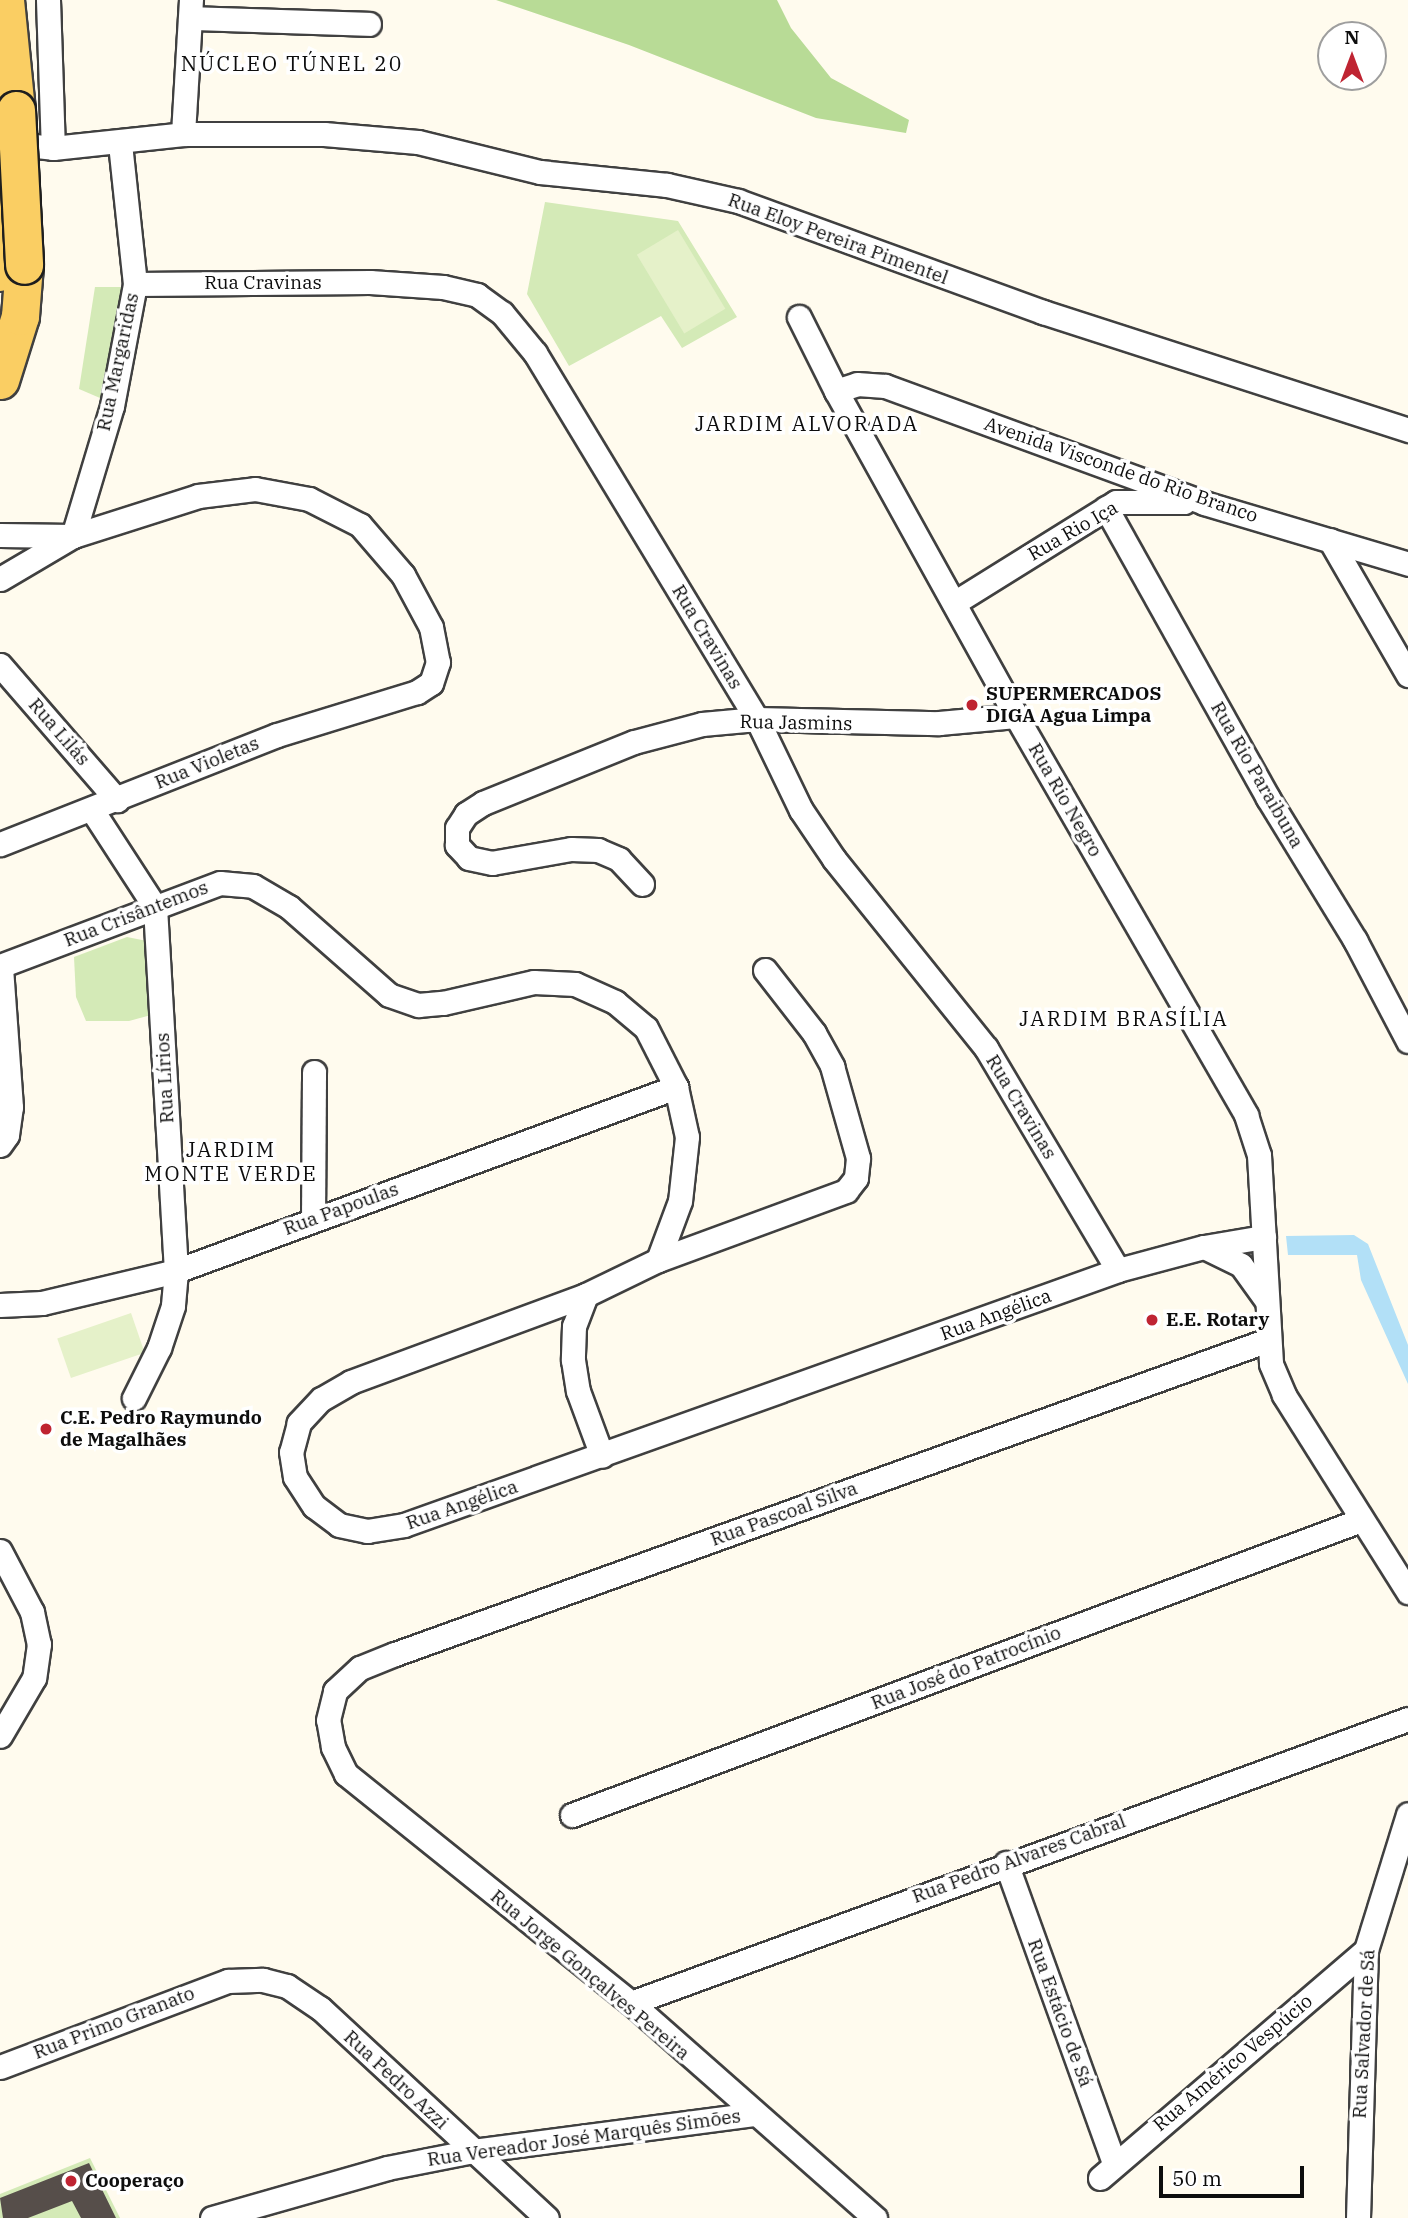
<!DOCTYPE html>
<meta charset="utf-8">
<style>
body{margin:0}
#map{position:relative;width:1408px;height:2218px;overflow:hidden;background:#fffbee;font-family:"IBM Plex Serif",serif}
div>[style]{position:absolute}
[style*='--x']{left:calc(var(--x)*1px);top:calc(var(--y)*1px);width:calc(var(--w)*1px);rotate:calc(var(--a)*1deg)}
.green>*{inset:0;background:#d4eab7}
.forest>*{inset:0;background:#b8db96}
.pitch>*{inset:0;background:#e5f1c9;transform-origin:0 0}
.water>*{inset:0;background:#b2e0f7}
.building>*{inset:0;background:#564e4a}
.roads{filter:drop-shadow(2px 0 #404040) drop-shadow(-2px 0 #404040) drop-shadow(0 2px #404040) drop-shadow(0 -2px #404040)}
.minor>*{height:23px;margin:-11.5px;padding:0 11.5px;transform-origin:11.5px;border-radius:11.5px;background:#fff}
.primary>*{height:37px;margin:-18.5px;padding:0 18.5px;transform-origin:18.5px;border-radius:18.5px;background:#face63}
.bridges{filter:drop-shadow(2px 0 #1e1e1e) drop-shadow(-2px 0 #1e1e1e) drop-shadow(0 2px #1e1e1e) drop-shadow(0 -2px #1e1e1e)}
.primary-bridge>*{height:37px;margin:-18.5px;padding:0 18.5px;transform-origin:18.5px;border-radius:18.5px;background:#face63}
.dots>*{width:19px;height:19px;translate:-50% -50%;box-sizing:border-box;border:4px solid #fff;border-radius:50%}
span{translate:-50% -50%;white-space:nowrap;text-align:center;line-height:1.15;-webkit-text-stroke:7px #fff;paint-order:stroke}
.street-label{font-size:19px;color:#0d0d0d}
.poi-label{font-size:19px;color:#0d0d0d;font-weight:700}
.left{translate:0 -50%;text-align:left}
.neighbourhood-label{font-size:21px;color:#0d0d0d;letter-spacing:2px}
.north{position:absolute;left:1317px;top:21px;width:70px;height:70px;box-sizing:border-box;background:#fff;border:2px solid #9e9e9e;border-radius:50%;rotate:0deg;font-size:19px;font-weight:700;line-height:28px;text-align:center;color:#0d0d0d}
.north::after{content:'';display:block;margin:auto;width:24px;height:32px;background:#bf2432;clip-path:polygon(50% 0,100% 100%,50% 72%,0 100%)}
.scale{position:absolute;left:1159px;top:2166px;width:145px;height:32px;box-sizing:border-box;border:4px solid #0d0d0d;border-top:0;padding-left:9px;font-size:21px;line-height:24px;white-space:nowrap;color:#0d0d0d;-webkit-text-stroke:5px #fff;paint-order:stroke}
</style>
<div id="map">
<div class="green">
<i style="clip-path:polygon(545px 202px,678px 221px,737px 317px,682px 348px,661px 316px,569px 366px,527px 294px)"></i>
<i style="clip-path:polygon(95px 287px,128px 287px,107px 401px,79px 389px)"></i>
<i style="clip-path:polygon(127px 937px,147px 941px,151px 1015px,129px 1021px,86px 1021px,76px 997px,74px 957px)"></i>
<i style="clip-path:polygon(90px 2158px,120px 2218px,0 2218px,0 2194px)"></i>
</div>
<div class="forest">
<i style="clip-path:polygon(496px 0,777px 0,791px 28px,831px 78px,909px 120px,906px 133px,816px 118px,629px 45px)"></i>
</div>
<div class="pitch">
<i style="left:678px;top:230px;width:92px;height:48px;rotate:59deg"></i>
<i style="left:131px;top:1313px;width:42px;height:78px;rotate:71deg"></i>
</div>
<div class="water">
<i style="clip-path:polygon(1354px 1235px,1368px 1244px,1408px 1345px,1408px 1384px,1361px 1280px,1357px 1255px,1288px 1255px,1286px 1236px)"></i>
</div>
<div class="building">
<i style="clip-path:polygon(89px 2163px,116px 2218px,81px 2218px,72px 2201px,28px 2218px,3px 2218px,0 2198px)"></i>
</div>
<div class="roads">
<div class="minor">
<i style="--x:48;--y:0;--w:148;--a:88.1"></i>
<i style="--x:191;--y:18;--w:178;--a:1.9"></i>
<i style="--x:183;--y:134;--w:134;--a:-86.6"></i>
<i style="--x:8;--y:143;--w:45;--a:6.3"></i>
<i style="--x:53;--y:148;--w:131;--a:-6.1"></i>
<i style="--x:183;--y:134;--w:141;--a:0"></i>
<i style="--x:324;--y:134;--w:94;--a:4.9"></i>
<i style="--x:418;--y:142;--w:126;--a:13.8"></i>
<i style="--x:540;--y:172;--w:128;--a:5.8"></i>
<i style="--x:667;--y:185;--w:73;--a:12.7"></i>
<i style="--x:738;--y:201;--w:325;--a:20"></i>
<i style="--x:1043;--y:312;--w:384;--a:17.9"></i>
<i style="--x:135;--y:284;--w:235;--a:-0.5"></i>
<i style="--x:370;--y:282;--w:73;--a:3.9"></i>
<i style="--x:443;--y:287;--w:35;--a:13"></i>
<i style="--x:477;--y:295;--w:31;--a:36"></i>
<i style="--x:502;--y:313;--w:52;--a:50.5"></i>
<i style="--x:535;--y:353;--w:428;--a:58.8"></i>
<i style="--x:757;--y:719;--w:101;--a:64.2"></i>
<i style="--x:801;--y:810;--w:59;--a:56"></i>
<i style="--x:834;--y:859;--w:243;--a:51.2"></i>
<i style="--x:986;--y:1048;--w:258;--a:59.3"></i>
<i style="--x:799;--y:317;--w:83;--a:63.4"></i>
<i style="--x:836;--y:391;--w:372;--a:61"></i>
<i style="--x:1016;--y:716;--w:461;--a:60"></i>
<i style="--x:1246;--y:1115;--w:42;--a:72"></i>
<i style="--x:1259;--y:1155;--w:209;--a:86.7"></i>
<i style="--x:1271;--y:1364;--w:34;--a:67"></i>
<i style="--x:1284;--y:1395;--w:233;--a:57.8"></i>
<i style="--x:836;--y:391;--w:22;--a:-18"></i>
<i style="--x:857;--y:384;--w:28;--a:4"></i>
<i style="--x:885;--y:386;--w:340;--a:20.1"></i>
<i style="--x:1204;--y:503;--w:213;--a:16.6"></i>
<i style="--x:1106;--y:508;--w:332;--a:60.8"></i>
<i style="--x:1268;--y:798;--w:167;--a:58.5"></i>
<i style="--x:1355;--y:940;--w:114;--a:62.3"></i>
<i style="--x:0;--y:535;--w:73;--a:0.8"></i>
<i style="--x:73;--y:536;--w:136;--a:-73.3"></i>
<i style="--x:112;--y:406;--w:124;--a:-79.3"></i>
<i style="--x:135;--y:284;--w:142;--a:-96.1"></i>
<i style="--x:1330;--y:540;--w:156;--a:60"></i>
<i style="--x:0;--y:579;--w:85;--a:-30.5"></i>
<i style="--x:73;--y:536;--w:131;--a:-17.7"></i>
<i style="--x:198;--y:496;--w:57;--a:-7"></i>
<i style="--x:255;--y:489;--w:55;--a:10.5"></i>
<i style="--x:309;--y:499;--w:57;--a:27"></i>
<i style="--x:360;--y:525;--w:66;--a:49.3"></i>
<i style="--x:403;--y:575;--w:59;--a:61.7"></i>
<i style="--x:431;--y:627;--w:36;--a:79"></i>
<i style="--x:438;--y:662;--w:22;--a:108"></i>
<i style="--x:431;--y:683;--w:17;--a:147"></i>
<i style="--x:417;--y:692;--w:146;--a:162.9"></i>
<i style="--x:277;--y:735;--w:298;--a:158.5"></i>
<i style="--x:954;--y:603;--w:191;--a:-31.9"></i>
<i style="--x:1116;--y:502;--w:68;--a:0"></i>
<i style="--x:0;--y:665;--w:179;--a:49.1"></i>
<i style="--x:92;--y:810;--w:116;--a:57"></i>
<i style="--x:155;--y:907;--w:365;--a:86.7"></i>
<i style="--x:176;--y:1271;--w:35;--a:95"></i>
<i style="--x:173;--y:1306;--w:44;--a:108.4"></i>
<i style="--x:159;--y:1348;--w:56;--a:116.6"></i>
<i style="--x:642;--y:884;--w:34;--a:-133"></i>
<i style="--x:619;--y:859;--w:23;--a:-157"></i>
<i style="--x:598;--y:850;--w:27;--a:-178"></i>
<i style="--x:571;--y:849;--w:80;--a:170"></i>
<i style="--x:492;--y:863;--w:24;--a:-168"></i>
<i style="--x:469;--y:858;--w:18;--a:-133"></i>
<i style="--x:457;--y:845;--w:17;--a:-90"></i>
<i style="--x:457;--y:828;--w:17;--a:-57"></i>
<i style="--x:466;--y:814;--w:20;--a:-33"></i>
<i style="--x:483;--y:803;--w:163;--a:-22"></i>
<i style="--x:634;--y:742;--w:70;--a:-14.8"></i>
<i style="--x:702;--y:724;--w:55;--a:-5.2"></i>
<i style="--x:757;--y:719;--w:182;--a:1.3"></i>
<i style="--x:939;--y:723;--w:77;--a:-5.2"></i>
<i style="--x:0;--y:966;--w:235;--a:-20.7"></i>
<i style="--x:220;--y:883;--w:33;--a:5"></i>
<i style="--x:253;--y:886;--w:42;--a:30.3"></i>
<i style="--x:289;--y:907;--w:133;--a:41.3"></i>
<i style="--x:389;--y:995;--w:31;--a:19"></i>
<i style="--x:418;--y:1005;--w:25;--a:-5"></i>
<i style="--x:443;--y:1003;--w:93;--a:-13"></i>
<i style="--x:534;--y:982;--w:41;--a:2.8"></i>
<i style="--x:575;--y:984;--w:44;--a:24.2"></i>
<i style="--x:615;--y:1002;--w:40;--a:40"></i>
<i style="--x:646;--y:1028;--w:66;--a:63"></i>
<i style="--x:676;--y:1087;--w:51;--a:77.6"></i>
<i style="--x:687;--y:1137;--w:64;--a:96.2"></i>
<i style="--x:680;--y:1201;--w:63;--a:110.4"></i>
<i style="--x:765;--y:970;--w:80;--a:52.1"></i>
<i style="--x:814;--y:1033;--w:38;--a:61"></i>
<i style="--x:832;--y:1066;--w:96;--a:74.2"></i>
<i style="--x:858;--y:1158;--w:20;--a:96"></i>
<i style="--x:856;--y:1178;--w:16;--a:128"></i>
<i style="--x:846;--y:1191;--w:200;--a:159.8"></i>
<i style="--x:658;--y:1260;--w:80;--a:154.1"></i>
<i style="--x:586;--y:1295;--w:251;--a:159.7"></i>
<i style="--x:351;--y:1382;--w:34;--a:150"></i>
<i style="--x:321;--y:1399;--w:33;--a:133"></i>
<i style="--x:299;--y:1423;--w:30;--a:105"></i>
<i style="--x:291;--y:1452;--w:25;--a:81"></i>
<i style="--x:295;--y:1477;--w:35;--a:57"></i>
<i style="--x:314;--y:1506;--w:31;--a:37"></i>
<i style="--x:339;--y:1525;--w:29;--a:12"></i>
<i style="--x:367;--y:1531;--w:37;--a:-9"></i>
<i style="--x:404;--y:1525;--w:758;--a:-19.65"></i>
<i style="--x:1118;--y:1270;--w:89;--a:-15"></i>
<i style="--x:1204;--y:1247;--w:61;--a:-9.5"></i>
<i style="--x:0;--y:1145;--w:12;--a:-55"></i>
<i style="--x:7;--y:1135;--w:28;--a:-82"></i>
<i style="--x:11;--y:1107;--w:141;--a:-94.1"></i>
<i style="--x:313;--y:1220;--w:148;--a:-89.6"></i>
<i style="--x:1204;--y:1247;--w:41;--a:25.9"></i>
<i style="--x:1241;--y:1265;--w:44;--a:54.2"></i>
<i style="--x:586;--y:1295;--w:33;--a:111"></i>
<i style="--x:574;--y:1326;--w:34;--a:92"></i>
<i style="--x:573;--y:1360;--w:31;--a:81"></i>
<i style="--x:578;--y:1391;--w:69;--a:69.7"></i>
<i style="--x:0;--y:1305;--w:42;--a:-2.7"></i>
<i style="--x:42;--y:1303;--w:138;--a:-13.4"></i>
<i style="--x:176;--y:1271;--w:533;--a:-20.2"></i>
<i style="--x:0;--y:1551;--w:69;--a:62.3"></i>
<i style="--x:32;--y:1612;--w:33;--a:78"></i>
<i style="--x:39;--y:1644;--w:34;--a:98"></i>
<i style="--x:34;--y:1678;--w:67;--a:120.4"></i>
<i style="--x:572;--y:1815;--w:842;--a:-20.5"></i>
<i style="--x:1006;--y:1863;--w:319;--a:70.2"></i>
<i style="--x:631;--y:2003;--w:827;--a:-20.08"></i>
<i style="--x:0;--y:2067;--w:244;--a:-20.7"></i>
<i style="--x:228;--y:1981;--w:35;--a:-2"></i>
<i style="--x:263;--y:1980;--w:25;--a:14"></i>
<i style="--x:287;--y:1986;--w:40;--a:34"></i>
<i style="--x:320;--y:2008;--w:309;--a:42.8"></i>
<i style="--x:1100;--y:2178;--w:350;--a:-40.6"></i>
<i style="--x:212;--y:2218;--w:182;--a:-15.9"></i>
<i style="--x:387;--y:2168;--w:88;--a:-11.2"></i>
<i style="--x:473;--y:2151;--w:283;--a:-7.5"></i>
<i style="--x:875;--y:2218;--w:325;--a:-138.6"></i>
<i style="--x:631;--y:2003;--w:366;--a:-141.2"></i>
<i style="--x:346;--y:1774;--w:30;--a:-116"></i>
<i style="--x:333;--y:1747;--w:27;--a:-100"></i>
<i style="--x:328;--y:1720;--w:30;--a:-76"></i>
<i style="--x:335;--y:1691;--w:34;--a:-43"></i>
<i style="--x:360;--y:1668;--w:38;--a:-22"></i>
<i style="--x:395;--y:1654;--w:928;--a:-19.78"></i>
<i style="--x:1358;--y:2218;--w:268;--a:-88.3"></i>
<i style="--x:1366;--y:1950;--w:142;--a:-72.8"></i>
</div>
<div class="primary">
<i style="--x:5;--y:0;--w:111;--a:84.3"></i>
<i style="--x:0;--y:162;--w:43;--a:84.7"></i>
<i style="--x:4;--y:205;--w:67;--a:93.4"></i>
<i style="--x:0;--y:380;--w:67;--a:-72.6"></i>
<i style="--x:20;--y:316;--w:51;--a:-85.5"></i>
</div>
</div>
<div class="bridges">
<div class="primary-bridge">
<i style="--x:16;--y:110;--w:155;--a:87"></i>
</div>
</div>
<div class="dots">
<i style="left:972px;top:705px;background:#bf2432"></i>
<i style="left:1152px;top:1320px;background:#bf2432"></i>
<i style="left:46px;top:1429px;background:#bf2432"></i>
<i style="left:71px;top:2181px;background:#bf2432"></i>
</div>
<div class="street-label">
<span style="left:838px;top:239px;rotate:20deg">Rua Eloy Pereira Pimentel</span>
<span style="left:263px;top:283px">Rua Cravinas</span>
<span style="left:118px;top:362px;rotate:-78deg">Rua Margaridas</span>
<span style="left:1121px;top:470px;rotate:19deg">Avenida Visconde do Rio Branco</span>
<span style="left:1073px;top:531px;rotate:-30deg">Rua Rio Iça</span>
<span style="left:707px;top:637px;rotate:59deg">Rua Cravinas</span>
<span style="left:796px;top:723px;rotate:1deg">Rua Jasmins</span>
<span style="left:59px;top:732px;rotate:49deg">Rua Lilás</span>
<span style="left:207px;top:763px;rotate:-22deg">Rua Violetas</span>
<span style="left:1257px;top:775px;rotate:60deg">Rua Rio Paraibuna</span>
<span style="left:1065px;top:800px;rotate:60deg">Rua Rio Negro</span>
<span style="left:136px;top:914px;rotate:-21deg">Rua Crisântemos</span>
<span style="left:165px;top:1078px;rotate:-93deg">Rua Lírios</span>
<span style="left:1021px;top:1107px;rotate:59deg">Rua Cravinas</span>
<span style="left:341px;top:1209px;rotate:-20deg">Rua Papoulas</span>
<span style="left:996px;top:1315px;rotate:-20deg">Rua Angélica</span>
<span style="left:462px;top:1505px;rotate:-19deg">Rua Angélica</span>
<span style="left:784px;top:1514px;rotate:-20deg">Rua Pascoal Silva</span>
<span style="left:966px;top:1668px;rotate:-21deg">Rua José do Patrocínio</span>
<span style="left:1019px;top:1859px;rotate:-20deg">Rua Pedro Alvares Cabral</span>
<span style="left:590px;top:1975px;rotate:40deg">Rua Jorge Gonçalves Pereira</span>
<span style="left:1060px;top:2013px;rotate:70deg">Rua Estácio de Sá</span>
<span style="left:114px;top:2023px;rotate:-21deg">Rua Primo Granato</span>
<span style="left:1364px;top:2034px;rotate:-87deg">Rua Salvador de Sá</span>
<span style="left:1233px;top:2063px;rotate:-40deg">Rua Américo Vespúcio</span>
<span style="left:396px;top:2080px;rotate:43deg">Rua Pedro Azzi</span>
<span style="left:584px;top:2138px;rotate:-8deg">Rua Vereador José Marquês Simões</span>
</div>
<div class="poi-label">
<span class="left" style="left:986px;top:705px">SUPERMERCADOS<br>DIGA Agua Limpa</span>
<span class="left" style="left:1166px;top:1320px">E.E. Rotary</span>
<span class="left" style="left:60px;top:1429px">C.E. Pedro Raymundo<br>de Magalhães</span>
<span class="left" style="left:85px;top:2181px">Cooperaço</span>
</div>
<div class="neighbourhood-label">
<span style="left:292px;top:63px">NÚCLEO TÚNEL 20</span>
<span style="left:807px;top:423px">JARDIM ALVORADA</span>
<span style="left:1124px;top:1018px">JARDIM BRASÍLIA</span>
<span style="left:231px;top:1161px">JARDIM<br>MONTE VERDE</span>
</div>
<div class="north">N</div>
<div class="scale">50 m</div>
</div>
